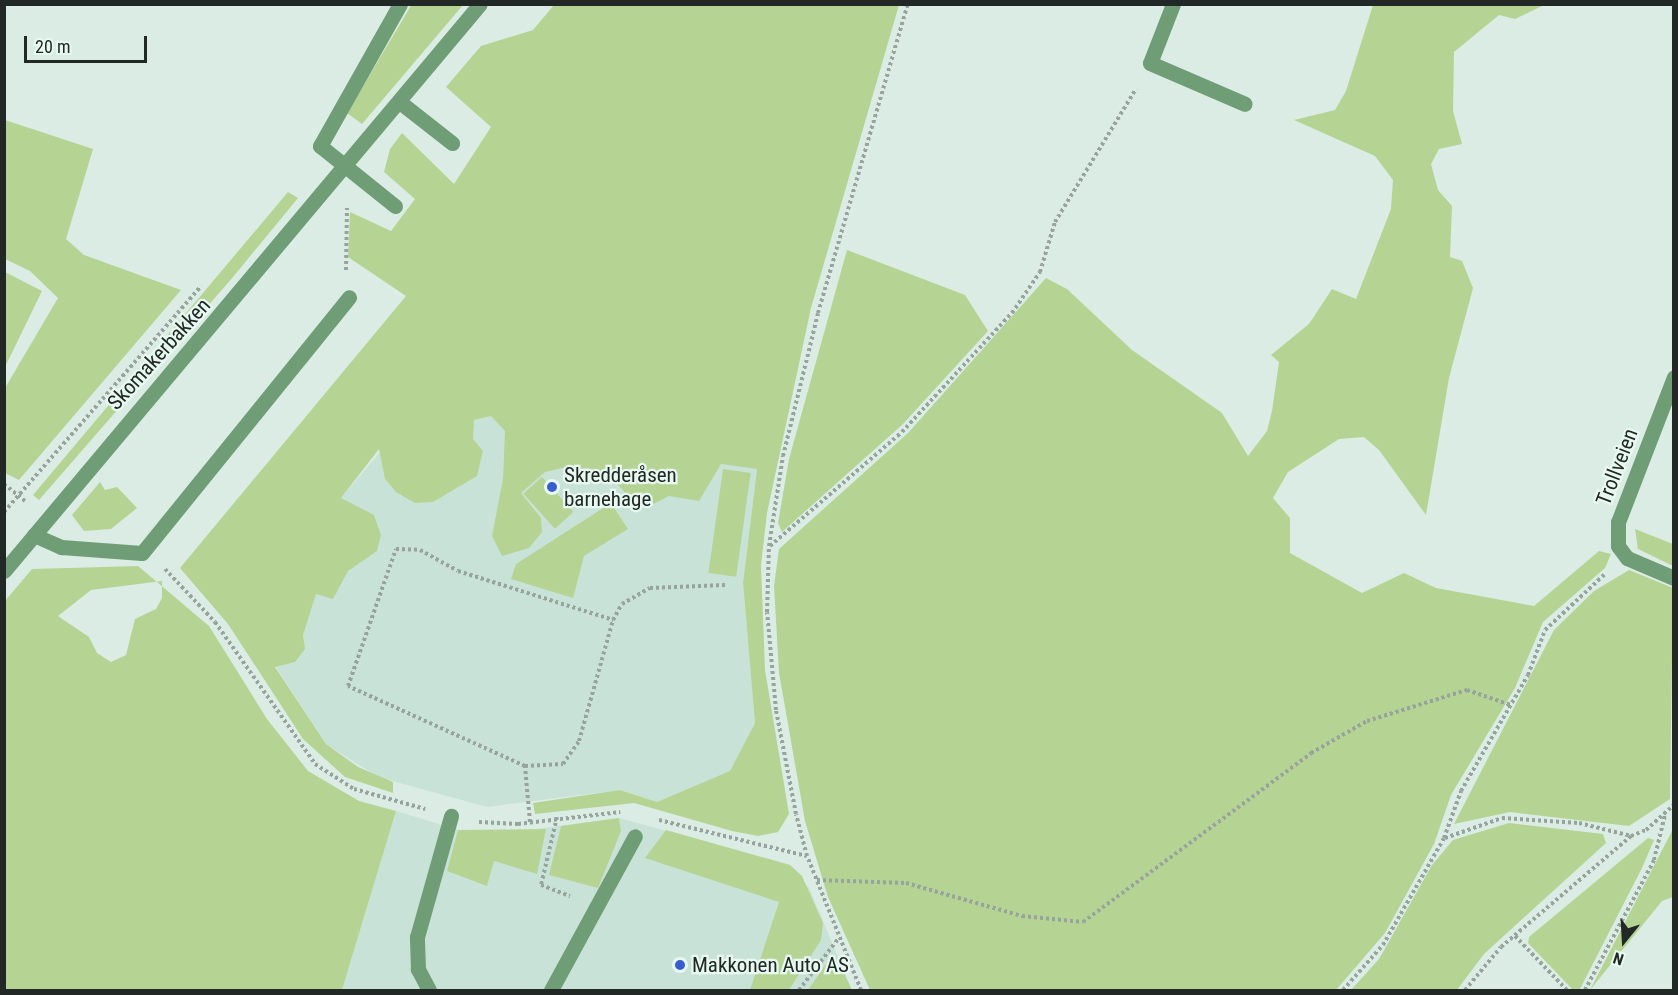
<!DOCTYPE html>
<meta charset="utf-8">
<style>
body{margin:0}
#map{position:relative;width:1678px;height:995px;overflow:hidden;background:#dbece4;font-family:"Roboto Condensed",sans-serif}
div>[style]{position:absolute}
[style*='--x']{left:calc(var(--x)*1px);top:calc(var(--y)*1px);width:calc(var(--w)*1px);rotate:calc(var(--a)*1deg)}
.built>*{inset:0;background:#c9e2d7}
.green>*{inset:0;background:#b5d493;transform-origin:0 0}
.path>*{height:4px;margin-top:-2px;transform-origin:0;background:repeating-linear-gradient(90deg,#97a49e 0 3px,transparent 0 6px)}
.lane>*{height:15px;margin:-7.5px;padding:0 7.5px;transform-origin:7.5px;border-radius:7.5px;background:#6f9d76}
.street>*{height:15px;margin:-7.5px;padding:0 7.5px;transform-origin:7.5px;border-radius:7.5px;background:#6f9d76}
.dots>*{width:16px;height:16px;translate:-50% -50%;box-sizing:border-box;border:3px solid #e8f9f2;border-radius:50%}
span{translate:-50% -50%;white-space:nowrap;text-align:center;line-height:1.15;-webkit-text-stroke:4.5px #e8f9f2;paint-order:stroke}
.street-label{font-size:21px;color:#212825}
.poi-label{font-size:21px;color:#212825}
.left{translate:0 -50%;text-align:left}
.frame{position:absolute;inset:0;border:6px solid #212825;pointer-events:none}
.north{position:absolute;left:1594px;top:911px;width:60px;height:60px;-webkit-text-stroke:4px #e8f9f2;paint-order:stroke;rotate:198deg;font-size:16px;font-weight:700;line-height:24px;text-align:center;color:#212825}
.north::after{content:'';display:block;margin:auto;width:21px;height:27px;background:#212825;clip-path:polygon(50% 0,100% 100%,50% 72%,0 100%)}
.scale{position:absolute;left:24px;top:36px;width:123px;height:27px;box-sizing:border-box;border:3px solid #212825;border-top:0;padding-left:8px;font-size:18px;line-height:21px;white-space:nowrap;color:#212825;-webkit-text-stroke:4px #e8f9f2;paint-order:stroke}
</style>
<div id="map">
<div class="built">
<i style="clip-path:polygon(506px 304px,757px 469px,743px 583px,755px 723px,730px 772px,657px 802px,620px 790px,487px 807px,378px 777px,326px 744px,268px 655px,341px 498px)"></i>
<i style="clip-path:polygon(396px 811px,462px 831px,506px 833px,619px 818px,790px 865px,809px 888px,852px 990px,342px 990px)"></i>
</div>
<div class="green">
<i style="clip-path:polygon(412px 4px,463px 5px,362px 124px,347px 113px)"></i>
<i style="clip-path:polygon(554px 5px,899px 5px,811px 308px,767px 513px,761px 565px,765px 670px,789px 814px,778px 832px,758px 836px,732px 831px,634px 803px,535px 814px,533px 803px,620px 790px,657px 802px,730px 771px,755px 723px,743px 583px,757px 469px,721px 464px,699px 501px,669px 496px,653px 504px,630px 498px,610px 476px,570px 466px,545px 472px,521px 493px,541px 518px,542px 532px,529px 548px,502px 556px,492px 536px,503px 479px,505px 431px,491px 416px,474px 420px,473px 439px,483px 451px,477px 476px,433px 502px,415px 503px,396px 492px,385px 479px,379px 449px,341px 498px,374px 515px,381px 535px,377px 551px,348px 571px,333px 599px,316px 594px,303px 635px,305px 649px,295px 662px,275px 667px,326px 744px,358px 767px,393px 782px,393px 793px,345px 777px,303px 739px,228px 624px,180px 568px,406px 296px,348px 257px,350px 212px,391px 231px,415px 199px,384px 172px,390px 149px,402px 133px,454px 184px,491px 127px,446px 87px,481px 46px,533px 30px)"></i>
<i style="clip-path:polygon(1373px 5px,1544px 5px,1515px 19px,1499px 15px,1454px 52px,1453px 111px,1462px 144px,1439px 149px,1431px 164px,1438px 190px,1452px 206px,1450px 257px,1462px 261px,1473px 288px,1449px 378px,1426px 515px,1379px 450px,1364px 437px,1339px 439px,1288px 472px,1273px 498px,1290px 518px,1290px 553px,1362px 593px,1404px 573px,1436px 588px,1534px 606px,1599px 551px,1611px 554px,1605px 568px,1543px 622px,1515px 688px,1451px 795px,1434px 844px,1385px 933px,1336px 990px,870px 990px,828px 897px,805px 821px,779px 673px,774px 586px,779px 549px,908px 433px,1046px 278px,1067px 289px,1132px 350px,1222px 413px,1248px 456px,1267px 431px,1272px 411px,1279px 362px,1271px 355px,1309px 324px,1332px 289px,1356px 299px,1391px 209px,1393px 180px,1375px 156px,1294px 120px,1335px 110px,1346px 91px)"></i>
<i style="clip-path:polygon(5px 120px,93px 149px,66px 239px,84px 255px,181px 290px,19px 480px,5px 473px,5px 388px,58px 298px,30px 271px,5px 259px)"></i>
<i style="clip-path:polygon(288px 192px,298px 198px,233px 277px,39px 500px,33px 495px)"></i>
<i style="clip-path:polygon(847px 250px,965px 295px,988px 331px,903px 424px,782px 532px,778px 523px,789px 459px)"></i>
<i style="clip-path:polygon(5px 272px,42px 291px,5px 367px)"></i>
<i style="left:723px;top:469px;width:28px;height:105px;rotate:8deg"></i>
<i style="left:542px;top:477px;width:47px;height:25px;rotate:48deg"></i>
<i style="clip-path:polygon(100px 482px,105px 490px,117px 487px,137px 508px,111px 529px,84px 531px,72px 515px)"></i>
<i style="clip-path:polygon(611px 503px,628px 529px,584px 556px,573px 598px,511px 579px,516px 564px)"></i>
<i style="clip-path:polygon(1635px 529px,1673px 544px,1673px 566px,1638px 549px)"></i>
<i style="clip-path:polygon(evenodd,138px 566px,209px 626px,267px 719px,308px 771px,359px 801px,396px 811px,342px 990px,5px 990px,5px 601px,32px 569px,138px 566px,162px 581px,162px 598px,156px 609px,135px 619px,126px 655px,111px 662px,97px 653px,89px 637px,58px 616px,91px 590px,162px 581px)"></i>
<i style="clip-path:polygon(1629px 570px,1673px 588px,1670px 799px,1629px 826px,1510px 812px,1454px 824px,1554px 630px,1594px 591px)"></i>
<i style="clip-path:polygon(619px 818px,621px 831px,598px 888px,549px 875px,561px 826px)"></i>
<i style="clip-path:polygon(1509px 823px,1603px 834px,1606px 843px,1484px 954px,1457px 990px,1351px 990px,1379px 959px,1432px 865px,1453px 840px)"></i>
<i style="clip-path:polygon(546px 829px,537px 874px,494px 861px,487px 886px,447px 871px,458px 830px)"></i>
<i style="clip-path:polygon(1673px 829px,1673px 897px,1662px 901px,1590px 990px)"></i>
<i style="clip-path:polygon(666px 830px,790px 865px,802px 876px,823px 923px,821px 940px,789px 990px,750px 990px,779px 902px,645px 858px)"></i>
<i style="clip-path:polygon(1648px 838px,1654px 840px,1642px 868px,1580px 989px,1573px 990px,1528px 943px,1529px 937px)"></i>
<i style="clip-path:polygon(837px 959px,852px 990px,808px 990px,826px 964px)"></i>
</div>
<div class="path">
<i style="--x:346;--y:270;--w:62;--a:-89.1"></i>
<i style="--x:4;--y:484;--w:27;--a:39"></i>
<i style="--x:4;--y:512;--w:300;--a:-48.9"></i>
<i style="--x:770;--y:546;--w:174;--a:-40.8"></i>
<i style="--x:902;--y:432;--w:162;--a:-47.3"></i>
<i style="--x:1012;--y:313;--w:50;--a:-55.7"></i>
<i style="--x:1040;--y:272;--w:52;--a:-73.3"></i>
<i style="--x:1055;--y:222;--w:156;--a:-58.7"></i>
<i style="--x:165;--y:569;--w:73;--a:46.7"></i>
<i style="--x:215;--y:622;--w:174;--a:54.8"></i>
<i style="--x:315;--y:764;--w:46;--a:32.7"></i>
<i style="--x:354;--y:789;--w:74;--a:15.7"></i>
<i style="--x:525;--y:766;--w:194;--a:-155.7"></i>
<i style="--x:348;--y:686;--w:145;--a:-70.7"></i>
<i style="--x:396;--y:549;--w:24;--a:2"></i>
<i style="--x:420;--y:550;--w:43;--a:28.9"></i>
<i style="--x:458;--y:571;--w:163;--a:17.5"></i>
<i style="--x:557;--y:817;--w:70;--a:103.2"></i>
<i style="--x:541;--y:885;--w:31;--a:21"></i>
<i style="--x:659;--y:820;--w:152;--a:13.7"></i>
<i style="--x:479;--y:822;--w:39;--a:3"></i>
<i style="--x:518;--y:824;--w:103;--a:-6.7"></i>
<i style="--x:530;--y:822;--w:56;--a:-95.1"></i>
<i style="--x:525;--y:766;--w:38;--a:-3"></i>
<i style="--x:563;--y:764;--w:28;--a:-55"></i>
<i style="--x:579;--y:741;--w:126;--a:-74.3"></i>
<i style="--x:613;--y:620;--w:18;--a:-61"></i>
<i style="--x:622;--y:604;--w:32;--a:-30"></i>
<i style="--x:650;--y:588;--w:75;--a:-2.3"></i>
<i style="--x:1445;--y:838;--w:60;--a:-19.3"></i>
<i style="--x:1502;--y:818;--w:77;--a:3.7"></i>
<i style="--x:1579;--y:823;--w:54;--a:14"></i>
<i style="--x:1631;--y:836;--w:16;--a:-22"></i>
<i style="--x:1646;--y:830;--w:38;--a:-42"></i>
<i style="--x:817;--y:880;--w:89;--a:1.9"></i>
<i style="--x:906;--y:883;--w:121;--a:15.9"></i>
<i style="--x:1022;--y:916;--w:61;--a:5.6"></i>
<i style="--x:1083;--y:922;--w:284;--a:-36.5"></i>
<i style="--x:1311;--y:753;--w:64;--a:-29.7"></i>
<i style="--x:1367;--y:721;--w:105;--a:-17.2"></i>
<i style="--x:1467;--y:690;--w:46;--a:18.8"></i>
<i style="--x:1515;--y:936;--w:75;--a:46.1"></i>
<i style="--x:799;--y:990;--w:64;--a:-52.6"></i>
<i style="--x:861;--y:990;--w:144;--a:-111.9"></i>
<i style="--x:807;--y:856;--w:43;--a:-104.7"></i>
<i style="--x:796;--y:814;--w:106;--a:-100.9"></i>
<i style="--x:776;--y:710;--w:98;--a:-95.2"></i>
<i style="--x:767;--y:612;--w:66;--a:-88.3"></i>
<i style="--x:769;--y:546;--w:91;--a:-81.2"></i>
<i style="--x:783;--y:456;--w:147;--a:-76.2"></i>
<i style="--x:818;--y:313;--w:322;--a:-73.8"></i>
<i style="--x:1343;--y:990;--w:60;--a:-48.4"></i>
<i style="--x:1383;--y:945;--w:123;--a:-60.3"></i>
<i style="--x:1444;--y:838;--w:50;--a:-70.1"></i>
<i style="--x:1461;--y:791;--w:134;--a:-60"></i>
<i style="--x:1528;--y:675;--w:48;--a:-69.3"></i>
<i style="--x:1545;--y:630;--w:82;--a:-43"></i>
<i style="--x:1465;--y:990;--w:56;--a:-50.1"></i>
<i style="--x:1501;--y:947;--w:171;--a:-40.5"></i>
<i style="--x:1585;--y:990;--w:147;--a:-62"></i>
<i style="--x:1654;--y:860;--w:46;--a:-76.3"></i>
</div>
<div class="lane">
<i style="--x:1173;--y:4;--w:63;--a:111.3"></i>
<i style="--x:1150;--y:63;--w:103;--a:23.3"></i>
<i style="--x:401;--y:103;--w:65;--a:38.1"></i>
<i style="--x:395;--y:206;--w:96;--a:-141.3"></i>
<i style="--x:320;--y:146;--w:163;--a:-60.6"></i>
<i style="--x:1674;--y:377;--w:155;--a:111.1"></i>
<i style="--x:1618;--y:522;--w:24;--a:90"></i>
<i style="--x:1618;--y:546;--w:15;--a:53"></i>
<i style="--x:1627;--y:558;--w:51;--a:23.1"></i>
<i style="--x:34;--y:535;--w:30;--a:24"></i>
<i style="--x:61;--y:547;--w:81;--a:4.2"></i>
<i style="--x:142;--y:553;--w:329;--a:-51"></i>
<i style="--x:429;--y:990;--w:24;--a:-118"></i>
<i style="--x:418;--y:969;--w:32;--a:-92"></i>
<i style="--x:417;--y:937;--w:126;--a:-74.3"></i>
<i style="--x:551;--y:990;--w:175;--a:-61.4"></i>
</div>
<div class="street">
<i style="--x:4;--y:571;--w:740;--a:-49.99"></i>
</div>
<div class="dots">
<i style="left:552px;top:487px;background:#385dce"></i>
<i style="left:680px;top:965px;background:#385dce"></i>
</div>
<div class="street-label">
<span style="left:159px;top:354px;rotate:-48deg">Skomakerbakken</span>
<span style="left:1617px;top:467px;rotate:-69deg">Trollveien</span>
</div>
<div class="poi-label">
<span class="left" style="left:564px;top:487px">Skredderåsen<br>barnehage</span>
<span class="left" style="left:692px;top:965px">Makkonen Auto AS</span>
</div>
<div class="frame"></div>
<div class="north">N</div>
<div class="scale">20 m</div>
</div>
